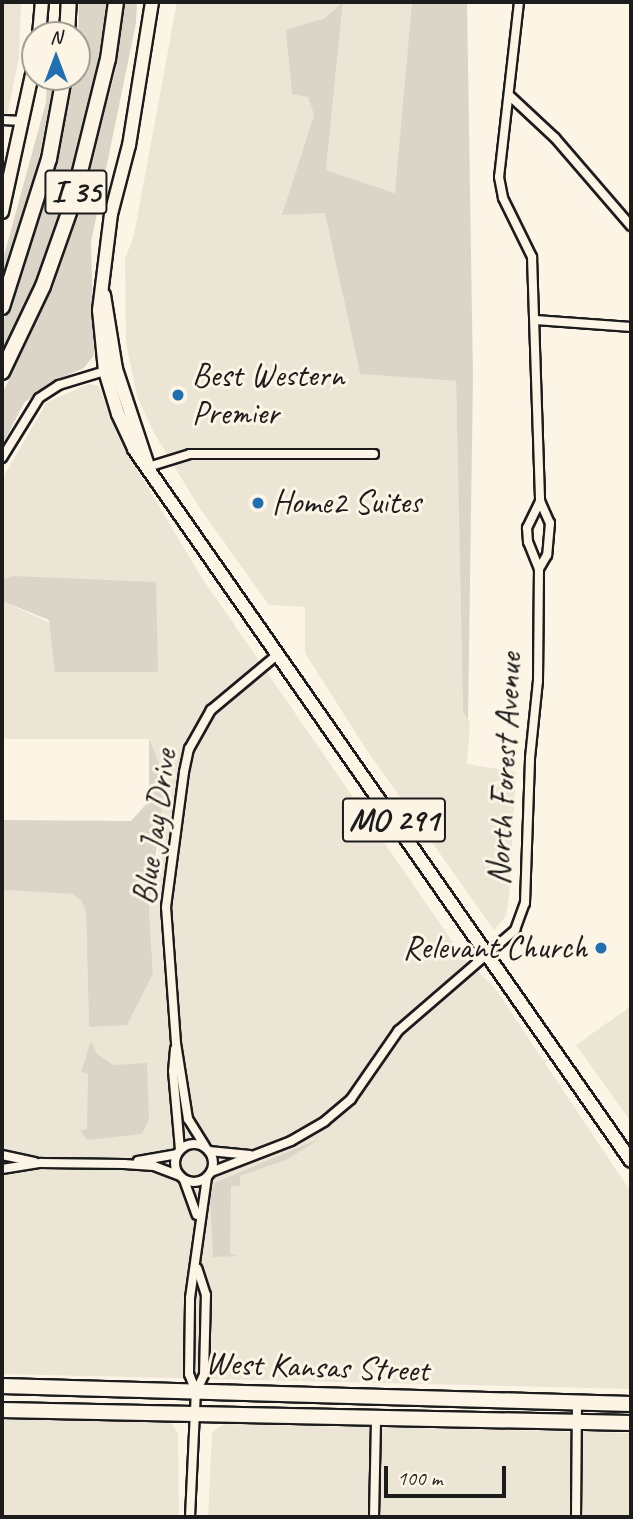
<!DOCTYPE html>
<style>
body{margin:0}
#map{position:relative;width:633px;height:1519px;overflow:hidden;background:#fcf5e5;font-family:Caveat,sans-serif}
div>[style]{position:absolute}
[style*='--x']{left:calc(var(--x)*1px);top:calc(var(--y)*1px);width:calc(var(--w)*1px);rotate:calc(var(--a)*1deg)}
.built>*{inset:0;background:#ebe5d6}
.green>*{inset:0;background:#dbd5c8}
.roads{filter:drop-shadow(2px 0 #1c1c1c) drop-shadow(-2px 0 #1c1c1c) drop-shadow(0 2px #1c1c1c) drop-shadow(0 -2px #1c1c1c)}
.minor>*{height:8px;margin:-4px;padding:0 4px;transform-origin:4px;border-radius:4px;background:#fcf5e5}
.minor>.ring{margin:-4px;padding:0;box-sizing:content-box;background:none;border:8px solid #fcf5e5;border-radius:50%}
.secondary>*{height:12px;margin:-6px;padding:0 6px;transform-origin:6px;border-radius:6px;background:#fcf5e5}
.primary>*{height:12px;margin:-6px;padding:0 6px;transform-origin:6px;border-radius:6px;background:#fcf5e5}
.trunk>*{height:14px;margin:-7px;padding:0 7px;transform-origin:7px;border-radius:7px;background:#fcf5e5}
.motorway>*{height:14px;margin:-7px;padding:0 7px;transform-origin:7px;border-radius:7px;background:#fcf5e5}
.dots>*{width:19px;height:19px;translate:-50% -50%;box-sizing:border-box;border:4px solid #fcf5e5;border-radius:50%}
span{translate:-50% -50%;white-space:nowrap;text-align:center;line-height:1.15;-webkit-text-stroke:6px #fcf5e5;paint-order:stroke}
.shield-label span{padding:2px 5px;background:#fcf5e5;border:2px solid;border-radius:5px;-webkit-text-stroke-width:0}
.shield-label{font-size:32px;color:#1c1c1c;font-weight:700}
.poi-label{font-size:33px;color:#1c1c1c}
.left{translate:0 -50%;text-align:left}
.right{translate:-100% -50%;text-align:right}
.street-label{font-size:33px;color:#1c1c1c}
.frame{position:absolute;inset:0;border:4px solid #1c1c1c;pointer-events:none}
.north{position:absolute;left:21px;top:21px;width:70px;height:70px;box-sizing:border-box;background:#fcf5e5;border:2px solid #a29e95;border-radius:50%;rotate:0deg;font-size:19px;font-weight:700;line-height:28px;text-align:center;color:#1c1c1c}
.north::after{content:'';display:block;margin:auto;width:24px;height:32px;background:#1f6fb2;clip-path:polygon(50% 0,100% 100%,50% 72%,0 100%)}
.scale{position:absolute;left:384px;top:1466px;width:122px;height:32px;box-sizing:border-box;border:4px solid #1c1c1c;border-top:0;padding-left:9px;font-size:21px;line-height:24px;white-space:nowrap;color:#1c1c1c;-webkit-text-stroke:5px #fcf5e5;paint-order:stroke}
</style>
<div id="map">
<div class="built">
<i style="clip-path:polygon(2px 2px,21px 2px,19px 57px,2px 141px)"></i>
<i style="clip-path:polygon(177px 2px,412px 2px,396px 193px,326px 170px,343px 3px,325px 18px,286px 31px,314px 115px,283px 215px,325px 212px,360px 374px,456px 381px,463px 711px,470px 723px,467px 764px,516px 772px,509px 897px,506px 916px,494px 930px,366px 749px,305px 653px,305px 607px,269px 605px,199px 507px,154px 433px,137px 396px,126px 343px,125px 259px,134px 235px)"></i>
<i style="clip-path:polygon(89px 384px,99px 386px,118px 437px,200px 575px,463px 957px,495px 988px,631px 1192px,631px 1389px,2px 1374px,2px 890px,72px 894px,81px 900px,86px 912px,89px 1027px,127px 1024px,153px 974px,149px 909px,162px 828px,149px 739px,2px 739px,2px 601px,157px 672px,13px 576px,2px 579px,2px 479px,47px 402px)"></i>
<i style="clip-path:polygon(631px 1006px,631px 1122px,576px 1045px)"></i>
<i style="clip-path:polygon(2px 1419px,170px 1421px,178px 1433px,179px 1517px,2px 1517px)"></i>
<i style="clip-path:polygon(225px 1424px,631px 1433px,631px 1517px,208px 1517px,212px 1432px)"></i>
</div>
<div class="green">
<i style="clip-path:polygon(79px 2px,108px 2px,88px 119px,62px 214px,2px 361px,2px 325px,50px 183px,70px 77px,77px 77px)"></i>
<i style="clip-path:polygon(124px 2px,137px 2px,136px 23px,91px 242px,94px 355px,84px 368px,49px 383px,24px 403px,2px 445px,2px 394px,52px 289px,74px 226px,115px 73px)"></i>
<i style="clip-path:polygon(343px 2px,326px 170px,395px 193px,412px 2px,467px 2px,473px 377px,468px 720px,463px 711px,456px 381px,360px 374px,325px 213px,282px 215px,314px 115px,308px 97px,292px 94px,286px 30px,325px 18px)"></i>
<i style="clip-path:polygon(47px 77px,55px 77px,38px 163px,2px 280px,2px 263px,46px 102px)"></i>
<i style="clip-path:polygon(13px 576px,156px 582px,158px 672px,55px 672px,49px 620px,2px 601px,2px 579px)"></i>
<i style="clip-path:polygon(149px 739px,165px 779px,149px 909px,153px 974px,127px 1025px,89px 1027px,86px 912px,81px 900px,72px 894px,2px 890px,2px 820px,131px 821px,149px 801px)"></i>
<i style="clip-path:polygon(91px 1041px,97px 1054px,113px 1065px,147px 1063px,149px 1119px,142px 1134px,87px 1140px,80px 1130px,87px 1129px,88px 1073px,81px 1072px)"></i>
<i style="clip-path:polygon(319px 1139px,288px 1159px,240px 1176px,240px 1186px,231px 1186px,230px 1253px,237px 1256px,213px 1257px,210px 1198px,214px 1183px)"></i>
</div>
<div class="roads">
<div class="minor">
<i style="--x:519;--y:2;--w:176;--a:96.5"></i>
<i style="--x:499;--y:177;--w:21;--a:79"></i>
<i style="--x:503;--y:198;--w:66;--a:63.8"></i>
<i style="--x:532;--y:257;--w:244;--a:88.1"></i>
<i style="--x:540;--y:501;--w:24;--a:66"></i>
<i style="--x:550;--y:523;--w:32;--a:95"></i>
<i style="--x:547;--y:555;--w:16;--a:120"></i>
<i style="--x:539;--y:569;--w:29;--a:-112"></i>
<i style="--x:528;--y:542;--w:14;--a:-94"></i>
<i style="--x:527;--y:528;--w:30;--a:-64"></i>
<i style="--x:510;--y:96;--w:62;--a:43"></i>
<i style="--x:555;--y:138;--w:116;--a:49.2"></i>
<i style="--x:2;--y:120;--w:21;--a:3"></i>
<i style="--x:536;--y:320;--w:95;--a:4.2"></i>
<i style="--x:2;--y:458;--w:70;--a:-58.3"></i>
<i style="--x:39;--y:398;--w:24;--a:-33"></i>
<i style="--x:59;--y:385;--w:48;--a:-16.9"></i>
<i style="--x:148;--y:467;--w:44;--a:-17.2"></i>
<i style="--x:190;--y:454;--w:184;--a:0"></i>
<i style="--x:175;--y:1049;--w:22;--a:95"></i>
<i style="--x:173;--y:1071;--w:78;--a:84.9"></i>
<i class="ring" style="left:175px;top:1144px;width:30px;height:30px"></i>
<i style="--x:205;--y:1146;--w:32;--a:-122"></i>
<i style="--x:188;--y:1119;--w:77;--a:-99"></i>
<i style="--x:176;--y:1043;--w:136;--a:-94.2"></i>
<i style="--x:166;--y:907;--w:136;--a:-82.4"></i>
<i style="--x:184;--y:772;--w:24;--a:-78"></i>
<i style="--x:189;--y:749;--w:45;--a:-60.6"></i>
<i style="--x:211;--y:710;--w:86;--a:-39.8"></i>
<i style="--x:209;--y:1151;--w:41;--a:5.6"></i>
<i style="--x:2;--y:1155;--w:33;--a:12"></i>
<i style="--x:138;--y:1161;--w:39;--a:-10"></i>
<i style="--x:2;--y:1169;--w:39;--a:-9"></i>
<i style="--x:41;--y:1163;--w:83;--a:0.7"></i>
<i style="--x:124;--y:1164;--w:30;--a:4"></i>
<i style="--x:154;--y:1166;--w:26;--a:21"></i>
<i style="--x:211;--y:1172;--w:86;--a:-21.2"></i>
<i style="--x:291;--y:1141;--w:39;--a:-30"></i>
<i style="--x:325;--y:1121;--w:34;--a:-40"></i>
<i style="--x:351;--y:1099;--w:83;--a:-55.3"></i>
<i style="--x:398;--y:1031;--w:155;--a:-40.8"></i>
<i style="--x:515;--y:930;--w:29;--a:-70"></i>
<i style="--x:525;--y:903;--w:145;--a:-88"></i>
<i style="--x:530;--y:758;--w:77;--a:-84.1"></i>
<i style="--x:538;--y:681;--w:112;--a:-89.5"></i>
<i style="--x:184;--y:1180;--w:37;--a:70"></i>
<i style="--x:196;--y:1392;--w:19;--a:-111"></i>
<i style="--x:189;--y:1374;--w:76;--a:-89.2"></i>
<i style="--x:190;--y:1298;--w:122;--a:-82"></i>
<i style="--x:190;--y:1517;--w:125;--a:-87.3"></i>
<i style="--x:196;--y:1392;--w:19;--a:-65"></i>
<i style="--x:204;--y:1375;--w:80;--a:-88.6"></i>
<i style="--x:206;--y:1295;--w:28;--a:-108"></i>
<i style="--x:374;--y:1517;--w:97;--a:-88.8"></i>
<i style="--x:576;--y:1517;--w:114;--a:-89.5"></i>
</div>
<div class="secondary">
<i style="--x:39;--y:35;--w:33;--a:-85"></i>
<i style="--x:2;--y:212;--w:155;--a:-77.7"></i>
</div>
<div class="primary">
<i style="--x:152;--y:2;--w:145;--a:99.1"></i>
<i style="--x:129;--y:145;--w:71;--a:104.6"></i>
<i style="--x:111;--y:214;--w:97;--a:97.1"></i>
<i style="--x:99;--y:310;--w:61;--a:84.4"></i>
<i style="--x:105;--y:371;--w:45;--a:73.2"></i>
<i style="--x:118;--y:414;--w:38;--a:65"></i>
<i style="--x:134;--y:449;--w:868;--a:55.08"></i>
<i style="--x:104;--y:295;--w:75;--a:80.8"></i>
<i style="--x:116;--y:369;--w:99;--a:71.7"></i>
</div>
<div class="trunk">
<i style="--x:2;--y:1386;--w:629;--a:1.64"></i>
<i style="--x:2;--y:1410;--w:629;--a:1.18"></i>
</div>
<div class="motorway">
<i style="--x:67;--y:35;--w:33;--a:-87"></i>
<i style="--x:2;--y:307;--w:155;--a:-72.4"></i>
<i style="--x:49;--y:159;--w:83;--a:-79.6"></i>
<i style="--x:2;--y:372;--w:95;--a:-64.5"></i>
<i style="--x:43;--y:286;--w:87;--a:-70.5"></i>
<i style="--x:72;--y:204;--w:149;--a:-76.1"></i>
<i style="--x:108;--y:59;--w:58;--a:-82"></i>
</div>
</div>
<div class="dots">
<i style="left:178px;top:395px;background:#1f6fb2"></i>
<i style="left:258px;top:503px;background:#1f6fb2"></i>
<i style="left:601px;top:948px;background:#1f6fb2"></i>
</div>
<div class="shield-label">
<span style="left:76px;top:192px">I 35</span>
<span style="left:394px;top:820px">MO 291</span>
</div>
<div class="poi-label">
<span class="left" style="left:192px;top:395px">Best Western<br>Premier</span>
<span class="left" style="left:272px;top:503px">Home2 Suites</span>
<span class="right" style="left:587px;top:948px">Relevant Church</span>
</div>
<div class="street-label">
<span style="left:505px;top:769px;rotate:-87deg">North Forest Avenue</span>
<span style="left:155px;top:827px;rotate:-82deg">Blue Jay Drive</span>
<span style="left:317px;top:1367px;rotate:2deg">West Kansas Street</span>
</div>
<div class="frame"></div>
<div class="north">N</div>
<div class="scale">100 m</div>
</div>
